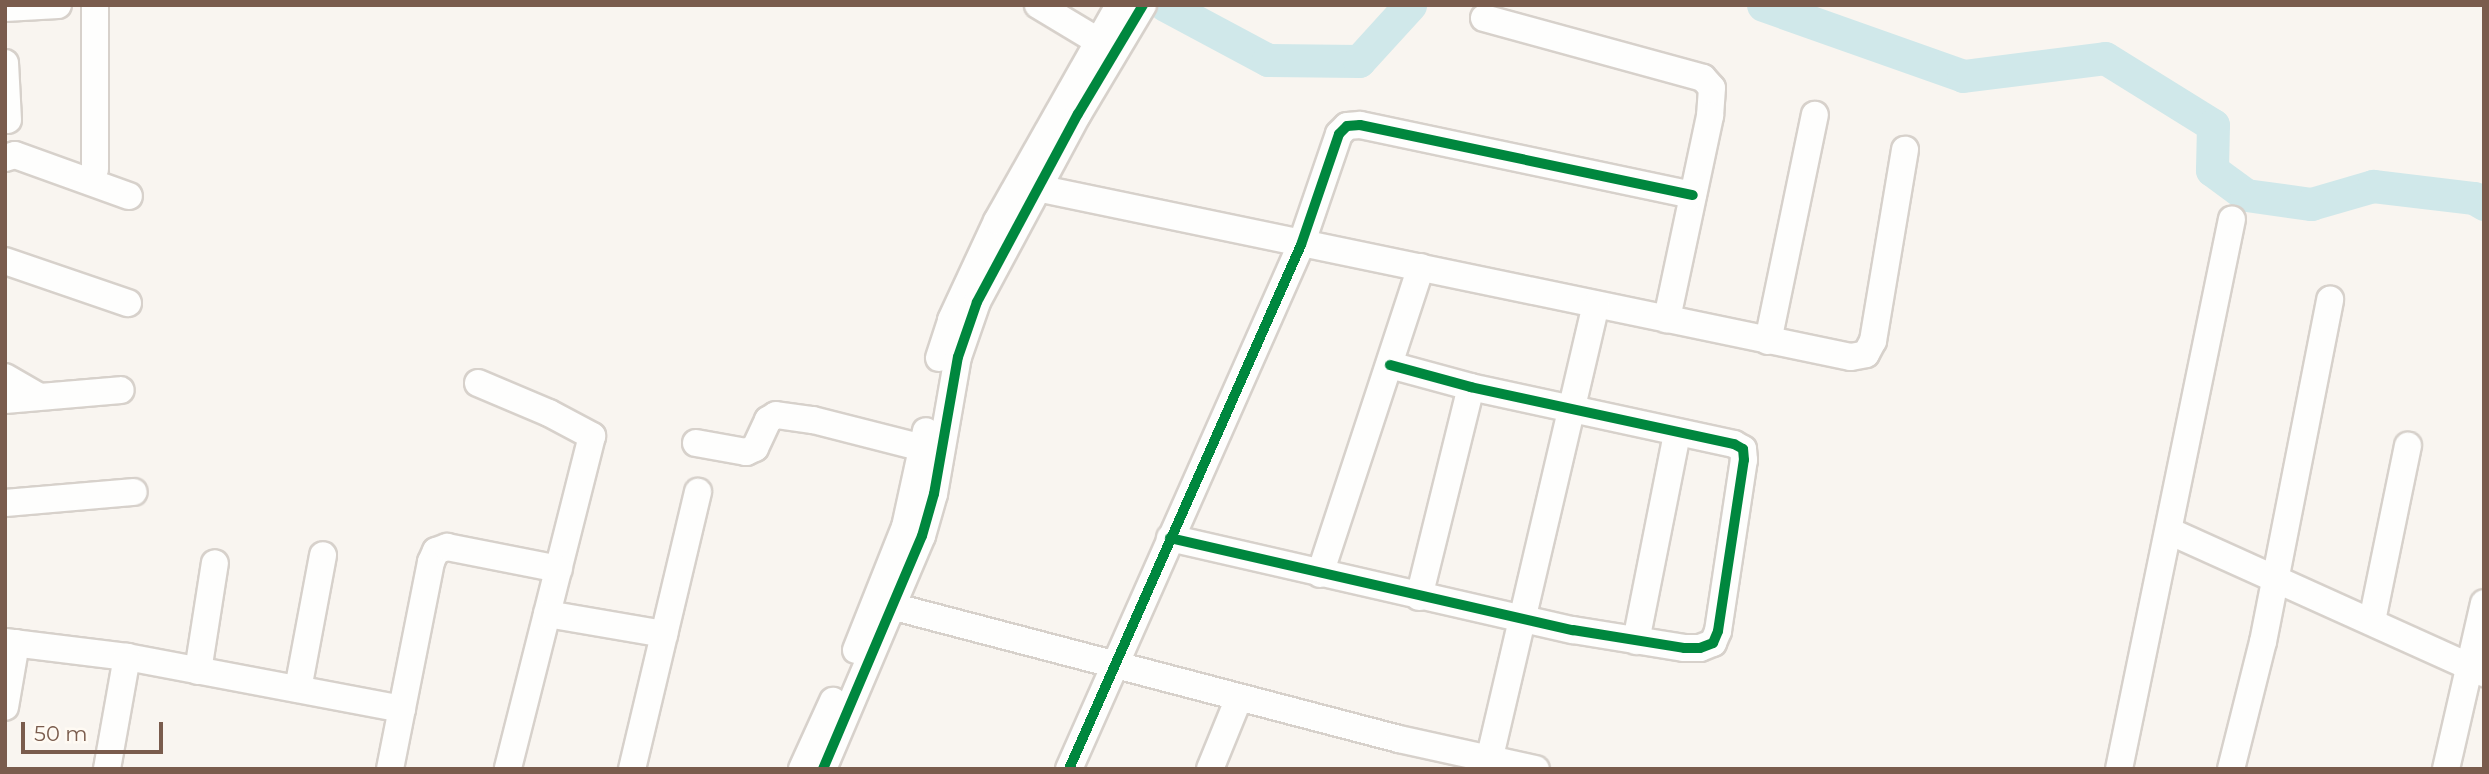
<!DOCTYPE html>
<style>
body{margin:0}
#map{position:relative;width:2489px;height:774px;overflow:hidden;background:#f9f5f0;font-family:Montserrat,sans-serif}
div>[style]{position:absolute}
[style*='--x']{left:calc(var(--x)*1px);top:calc(var(--y)*1px);width:calc(var(--w)*1px);rotate:calc(var(--a)*1deg)}
.river>*{height:33px;margin:-16.5px;padding:0 16.5px;transform-origin:16.5px;border-radius:16.5px;background:#d0e8ea}
.roads{filter:drop-shadow(2px 0 #d7d1cb) drop-shadow(-2px 0 #d7d1cb) drop-shadow(0 2px #d7d1cb) drop-shadow(0 -2px #d7d1cb)}
.minor>*{height:26px;margin:-13px;padding:0 13px;transform-origin:13px;border-radius:13px;background:#fefefd}
.cycleway>*{height:10px;margin:-5px;padding:0 5px;transform-origin:5px;border-radius:5px;background:#00873e}
span{translate:-50% -50%;white-space:nowrap;text-align:center;line-height:1.15;-webkit-text-stroke:5px #fffaf3;paint-order:stroke}
.frame{position:absolute;inset:0;border:7px solid #7a5c4d;pointer-events:none}
.scale{position:absolute;left:21px;top:722px;width:142px;height:32px;box-sizing:border-box;border:4px solid #7a5c4d;border-top:0;padding-left:9px;font-size:21px;line-height:24px;white-space:nowrap;color:#7a5c4d;-webkit-text-stroke:5px #fffaf3;paint-order:stroke}
</style>
<div id="map">
<div class="river">
<i style="--x:1165;--y:5;--w:117;--a:28.1"></i>
<i style="--x:1268;--y:60;--w:91;--a:0.6"></i>
<i style="--x:1359;--y:61;--w:76;--a:-47.7"></i>
<i style="--x:1763;--y:5;--w:212;--a:19.5"></i>
<i style="--x:1963;--y:76;--w:143;--a:-7.2"></i>
<i style="--x:2105;--y:58;--w:127;--a:31.8"></i>
<i style="--x:2213;--y:125;--w:45;--a:91.3"></i>
<i style="--x:2212;--y:170;--w:42;--a:36.3"></i>
<i style="--x:2246;--y:195;--w:66;--a:7.9"></i>
<i style="--x:2311;--y:204;--w:65;--a:-16.2"></i>
<i style="--x:2373;--y:186;--w:102;--a:6.8"></i>
<i style="--x:2474;--y:198;--w:12;--a:31"></i>
</div>
<div class="roads">
<div class="minor">
<i style="--x:1038;--y:5;--w:70;--a:31"></i>
<i style="--x:5;--y:8;--w:53;--a:-3.2"></i>
<i style="--x:1484;--y:18;--w:227;--a:15.3"></i>
<i style="--x:1703;--y:78;--w:13;--a:48"></i>
<i style="--x:1712;--y:88;--w:28;--a:94"></i>
<i style="--x:1710;--y:116;--w:208;--a:102"></i>
<i style="--x:5;--y:63;--w:57;--a:87"></i>
<i style="--x:5;--y:158;--w:10;--a:-17"></i>
<i style="--x:15;--y:155;--w:121;--a:19.8"></i>
<i style="--x:95;--y:169;--w:164;--a:-90"></i>
<i style="--x:1037;--y:188;--w:831;--a:11.73"></i>
<i style="--x:1851;--y:357;--w:15;--a:-11"></i>
<i style="--x:1866;--y:354;--w:15;--a:-62"></i>
<i style="--x:1873;--y:341;--w:194;--a:-80.5"></i>
<i style="--x:5;--y:261;--w:130;--a:18.9"></i>
<i style="--x:1768;--y:341;--w:231;--a:-78.3"></i>
<i style="--x:939;--y:358;--w:40;--a:-72"></i>
<i style="--x:951;--y:320;--w:109;--a:-65.1"></i>
<i style="--x:997;--y:221;--w:248;--a:-60.5"></i>
<i style="--x:5;--y:377;--w:38;--a:30"></i>
<i style="--x:478;--y:383;--w:77;--a:22.9"></i>
<i style="--x:549;--y:413;--w:49;--a:28.1"></i>
<i style="--x:592;--y:436;--w:343;--a:104.2"></i>
<i style="--x:5;--y:400;--w:116;--a:-4.9"></i>
<i style="--x:696;--y:443;--w:51;--a:10.2"></i>
<i style="--x:746;--y:452;--w:10;--a:-24"></i>
<i style="--x:755;--y:448;--w:31;--a:-65"></i>
<i style="--x:768;--y:420;--w:9;--a:-32"></i>
<i style="--x:776;--y:415;--w:37;--a:8"></i>
<i style="--x:813;--y:420;--w:114;--a:14.3"></i>
<i style="--x:5;--y:503;--w:129;--a:-4.9"></i>
<i style="--x:2169;--y:531;--w:346;--a:24.3"></i>
<i style="--x:1170;--y:538;--w:413;--a:12.9"></i>
<i style="--x:1573;--y:630;--w:112;--a:9.2"></i>
<i style="--x:1684;--y:648;--w:16;--a:0"></i>
<i style="--x:1700;--y:648;--w:14;--a:-21"></i>
<i style="--x:1713;--y:643;--w:13;--a:-67"></i>
<i style="--x:1718;--y:631;--w:173;--a:-81.4"></i>
<i style="--x:1744;--y:460;--w:11;--a:-95"></i>
<i style="--x:1743;--y:449;--w:10;--a:-151"></i>
<i style="--x:1734;--y:444;--w:269;--a:-167.8"></i>
<i style="--x:1471;--y:387;--w:84;--a:-164.8"></i>
<i style="--x:1320;--y:574;--w:323;--a:-71.8"></i>
<i style="--x:1419;--y:597;--w:216;--a:-76.1"></i>
<i style="--x:895;--y:607;--w:521;--a:14.68"></i>
<i style="--x:1399;--y:739;--w:140;--a:12.4"></i>
<i style="--x:547;--y:614;--w:119;--a:9.7"></i>
<i style="--x:2372;--y:621;--w:179;--a:-78.4"></i>
<i style="--x:1636;--y:641;--w:212;--a:-78.8"></i>
<i style="--x:5;--y:642;--w:123;--a:7"></i>
<i style="--x:127;--y:657;--w:280;--a:10.7"></i>
<i style="--x:856;--y:650;--w:132;--a:-68.3"></i>
<i style="--x:905;--y:527;--w:98;--a:-77.7"></i>
<i style="--x:198;--y:671;--w:109;--a:-81.1"></i>
<i style="--x:298;--y:689;--w:136;--a:-79.4"></i>
<i style="--x:5;--y:707;--w:65;--a:-80.2"></i>
<i style="--x:107;--y:769;--w:114;--a:-79.9"></i>
<i style="--x:390;--y:769;--w:211;--a:-78.8"></i>
<i style="--x:431;--y:562;--w:12;--a:-66"></i>
<i style="--x:436;--y:551;--w:12;--a:-20"></i>
<i style="--x:447;--y:547;--w:114;--a:11.1"></i>
<i style="--x:632;--y:769;--w:285;--a:-76.6"></i>
<i style="--x:802;--y:769;--w:75;--a:-65.5"></i>
<i style="--x:823;--y:769;--w:253;--a:-67"></i>
<i style="--x:922;--y:536;--w:44;--a:-74.1"></i>
<i style="--x:934;--y:494;--w:139;--a:-80.1"></i>
<i style="--x:958;--y:357;--w:58;--a:-70.9"></i>
<i style="--x:977;--y:302;--w:213;--a:-61.8"></i>
<i style="--x:1078;--y:114;--w:127;--a:-59.2"></i>
<i style="--x:1069;--y:769;--w:573;--a:-66.12"></i>
<i style="--x:1301;--y:245;--w:117;--a:-71.1"></i>
<i style="--x:1339;--y:134;--w:11;--a:-45"></i>
<i style="--x:1347;--y:126;--w:13;--a:-4"></i>
<i style="--x:1360;--y:125;--w:340;--a:11.9"></i>
<i style="--x:1210;--y:769;--w:77;--a:-67.8"></i>
<i style="--x:1487;--y:769;--w:477;--a:-76.8"></i>
<i style="--x:2119;--y:769;--w:561;--a:-78.39"></i>
<i style="--x:2231;--y:769;--w:131;--a:-75.9"></i>
<i style="--x:2263;--y:642;--w:349;--a:-78.9"></i>
<i style="--x:2446;--y:769;--w:170;--a:-77.1"></i>
</div>
</div>
<div class="cycleway">
<i style="--x:1170;--y:538;--w:413;--a:12.9"></i>
<i style="--x:1573;--y:630;--w:112;--a:9.2"></i>
<i style="--x:1684;--y:648;--w:16;--a:0"></i>
<i style="--x:1700;--y:648;--w:14;--a:-21"></i>
<i style="--x:1713;--y:643;--w:13;--a:-67"></i>
<i style="--x:1718;--y:631;--w:173;--a:-81.4"></i>
<i style="--x:1744;--y:460;--w:11;--a:-95"></i>
<i style="--x:1743;--y:449;--w:10;--a:-151"></i>
<i style="--x:1734;--y:444;--w:269;--a:-167.8"></i>
<i style="--x:1471;--y:387;--w:84;--a:-164.8"></i>
<i style="--x:823;--y:769;--w:253;--a:-67"></i>
<i style="--x:922;--y:536;--w:44;--a:-74.1"></i>
<i style="--x:934;--y:494;--w:139;--a:-80.1"></i>
<i style="--x:958;--y:357;--w:58;--a:-70.9"></i>
<i style="--x:977;--y:302;--w:213;--a:-61.8"></i>
<i style="--x:1078;--y:114;--w:127;--a:-59.2"></i>
<i style="--x:1069;--y:769;--w:573;--a:-66.12"></i>
<i style="--x:1301;--y:245;--w:117;--a:-71.1"></i>
<i style="--x:1339;--y:134;--w:11;--a:-45"></i>
<i style="--x:1347;--y:126;--w:13;--a:-4"></i>
<i style="--x:1360;--y:125;--w:340;--a:11.9"></i>
</div>
<div class="frame"></div>
<div class="scale">50 m</div>
</div>
